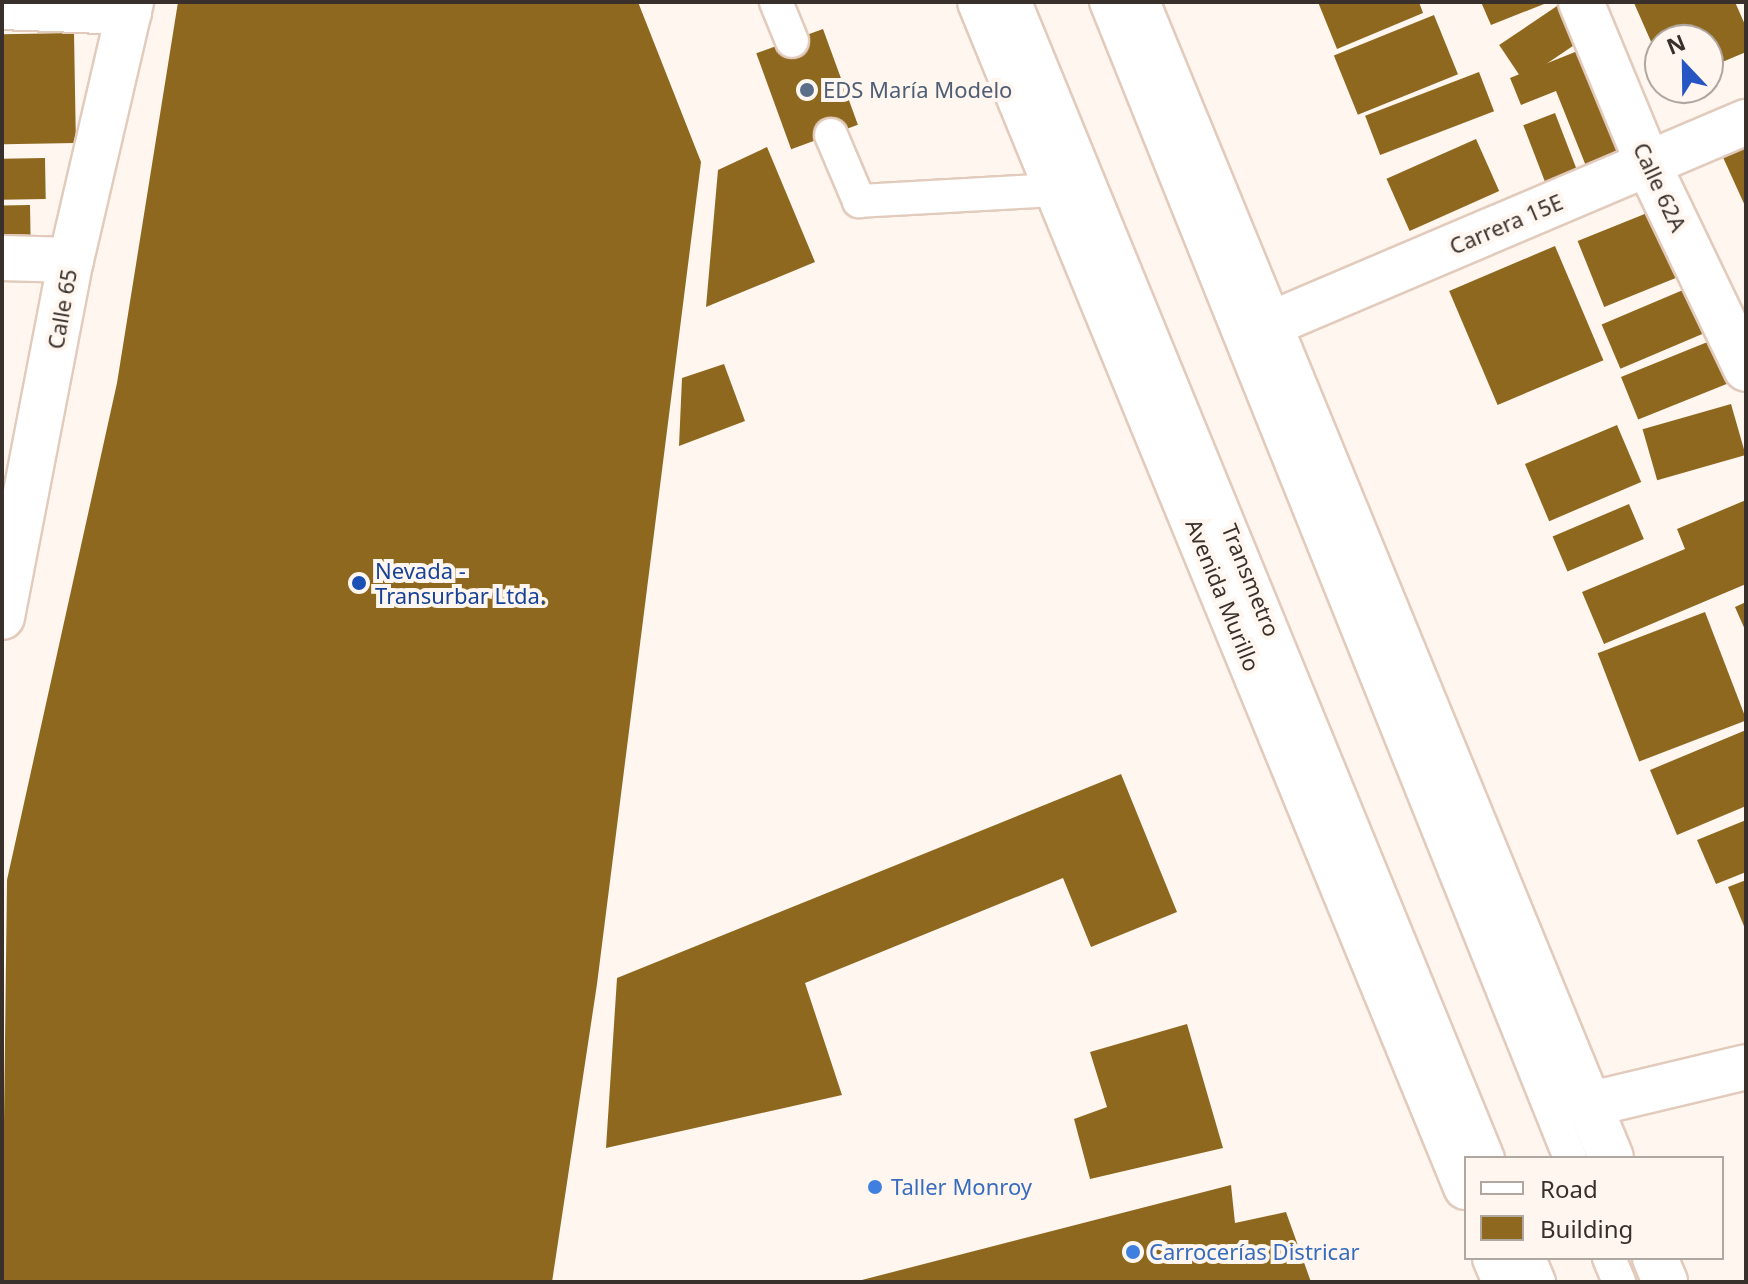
<!DOCTYPE html>
<meta charset="utf-8">
<style>
body{margin:0}
#map{position:relative;width:1748px;height:1284px;overflow:hidden;background:#fff6ef;font-family:"Noto Sans",sans-serif}
div>[style]{position:absolute}
[style*='--x']{left:calc(var(--x)*1px);top:calc(var(--y)*1px);width:calc(var(--w)*1px);rotate:calc(var(--a)*1deg)}
.building>*{inset:0;background:#8f681f;transform-origin:0 0}
.roads{filter:drop-shadow(2px 0 #e2cbbc) drop-shadow(-2px 0 #e2cbbc) drop-shadow(0 2px #e2cbbc) drop-shadow(0 -2px #e2cbbc)}
.service>*{height:32px;margin:-16px;padding:0 16px;transform-origin:16px;border-radius:16px;background:#fff}
.minor>*{height:44px;margin:-22px;padding:0 22px;transform-origin:22px;border-radius:22px;background:#fff}
.primary>*{height:44px;margin:-22px;padding:0 22px;transform-origin:22px;border-radius:22px;background:#fff}
.dots>*{width:22px;height:22px;translate:-50% -50%;box-sizing:border-box;border:4px solid #fff6ef;border-radius:50%}
span{translate:-50% -50%;white-space:nowrap;text-align:center;line-height:1.15;-webkit-text-stroke:8px #fff6ef;paint-order:stroke}
.service-label{font-size:22px;color:#4e5e75}
.left{translate:0 -50%;text-align:left}
.street-label{font-size:22px;color:#39302b}
.transit-label{font-size:22px;color:#164399}
.shop-label{font-size:22px;color:#366cbe}
.frame{position:absolute;inset:0;border:4px solid #39302b;pointer-events:none}
.legend{position:absolute;left:1464px;top:1156px;width:260px;height:104px;box-sizing:border-box;background:#fff6ef;border:2px solid #b0a7a1;margin:0;padding:10px 14px;list-style:none;font-size:24px;color:#39302b}
.legend li{display:flex;align-items:center;gap:16px;height:40px}
.legend b{width:40px;border:2px solid #b0a7a1}
.north{position:absolute;left:1644px;top:24px;width:80px;height:80px;box-sizing:border-box;background:#fff6ef;border:2px solid #b0a7a1;border-radius:50%;rotate:338deg;font-size:22px;font-weight:700;line-height:32px;text-align:center;color:#39302b}
.north::after{content:'';display:block;margin:auto;width:28px;height:36px;background:#2756c4;clip-path:polygon(50% 0,100% 100%,50% 72%,0 100%)}
</style>
<div id="map">
<div class="building">
<i style="clip-path:polygon(178px 2px,638px 2px,701px 162px,597px 984px,552px 1282px,2px 1282px,7px 880px,117px 383px)"></i>
<i style="clip-path:polygon(1318px 2px,1419px 2px,1423px 13px,1337px 49px)"></i>
<i style="clip-path:polygon(1481px 2px,1549px 2px,1491px 25px)"></i>
<i style="left:1563px;top:2px;width:42px;height:77px;rotate:56deg"></i>
<i style="clip-path:polygon(1735px 2px,1746px 27px,1746px 52px,1708px 68px,1708px 40px,1660px 40px,1660px 62px,1634px 3px)"></i>
<i style="left:1434px;top:15px;width:64px;height:108px;rotate:68deg"></i>
<i style="left:823px;top:29px;width:102px;height:71px;rotate:70deg"></i>
<i style="left:74px;top:33px;width:110px;height:72px;rotate:89deg"></i>
<i style="clip-path:polygon(1585px 48px,1626px 150px,1586px 166px,1556px 91px,1521px 105px,1510px 78px)"></i>
<i style="left:1479px;top:72px;width:42px;height:122px;rotate:69deg"></i>
<i style="left:1555px;top:113px;width:63px;height:34px;rotate:69deg"></i>
<i style="left:1476px;top:139px;width:57px;height:98px;rotate:66deg"></i>
<i style="clip-path:polygon(1746px 142px,1746px 208px,1721px 153px)"></i>
<i style="clip-path:polygon(767px 147px,815px 262px,706px 307px,718px 170px)"></i>
<i style="left:45px;top:158px;width:41px;height:43px;rotate:89deg"></i>
<i style="left:30px;top:205px;width:39px;height:28px;rotate:89deg"></i>
<i style="left:1662px;top:207px;width:71px;height:91px;rotate:68deg"></i>
<i style="left:1555px;top:246px;width:124px;height:115px;rotate:67deg"></i>
<i style="left:1690px;top:287px;width:48px;height:96px;rotate:67deg"></i>
<i style="left:1710px;top:341px;width:46px;height:96px;rotate:68deg"></i>
<i style="clip-path:polygon(724px 364px,745px 421px,679px 446px,682px 378px)"></i>
<i style="left:1731px;top:404px;width:53px;height:92px;rotate:74deg"></i>
<i style="left:1617px;top:425px;width:62px;height:100px;rotate:67deg"></i>
<i style="clip-path:polygon(1746px 500px,1746px 584px,1604px 644px,1582px 592px,1685px 549px,1677px 529px)"></i>
<i style="left:1629px;top:504px;width:38px;height:83px;rotate:67deg"></i>
<i style="clip-path:polygon(1746px 602px,1746px 632px,1735px 607px)"></i>
<i style="left:1705px;top:612px;width:116px;height:115px;rotate:69deg"></i>
<i style="clip-path:polygon(1746px 730px,1746px 806px,1677px 835px,1650px 770px)"></i>
<i style="clip-path:polygon(1121px 774px,1177px 912px,1091px 947px,1063px 878px,805px 983px,842px 1095px,606px 1148px,617px 978px)"></i>
<i style="clip-path:polygon(1746px 820px,1746px 872px,1716px 884px,1697px 840px)"></i>
<i style="clip-path:polygon(1746px 880px,1746px 931px,1728px 887px)"></i>
<i style="clip-path:polygon(1187px 1024px,1223px 1148px,1090px 1179px,1074px 1119px,1107px 1107px,1090px 1052px)"></i>
<i style="clip-path:polygon(1231px 1185px,1235px 1223px,1286px 1212px,1311px 1282px,854px 1282px)"></i>
</div>
<div class="roads">
<div class="service">
<i style="--x:776;--y:2;--w:42;--a:67.7"></i>
<i style="--x:1015;--y:2;--w:1249;--a:67.75"></i>
<i style="--x:1106;--y:2;--w:1246;--a:68.13"></i>
<i style="--x:831;--y:135;--w:72;--a:67"></i>
<i style="--x:859;--y:201;--w:198;--a:-3.2"></i>
<i style="--x:1529;--y:1258;--w:26;--a:67"></i>
<i style="--x:1609;--y:1258;--w:26;--a:67"></i>
</div>
<div class="minor">
<i style="--x:1581;--y:2;--w:175;--a:67.5"></i>
<i style="--x:1648;--y:164;--w:227;--a:64.4"></i>
<i style="--x:2;--y:7;--w:127;--a:2.3"></i>
<i style="--x:2;--y:258;--w:69;--a:1.7"></i>
<i style="--x:1266;--y:326;--w:522;--a:-23.03"></i>
<i style="--x:2;--y:617;--w:364;--a:-79.1"></i>
<i style="--x:71;--y:260;--w:265;--a:-76.9"></i>
<i style="--x:1587;--y:1105;--w:163;--a:-13.4"></i>
</div>
<div class="primary">
<i style="--x:980;--y:2;--w:1281;--a:67.7"></i>
<i style="--x:1137;--y:2;--w:1249;--a:67.7"></i>
<i style="--x:1495;--y:1258;--w:26;--a:67"></i>
<i style="--x:1655;--y:1258;--w:26;--a:67"></i>
</div>
</div>
<div class="dots">
<i style="left:807px;top:90px;background:#5c6f8a"></i>
<i style="left:359px;top:583px;background:#1a4fb4"></i>
<i style="left:875px;top:1187px;background:#3f7fe0"></i>
<i style="left:1133px;top:1252px;background:#3f7fe0"></i>
</div>
<div class="service-label">
<span class="left" style="left:823px;top:90px">EDS María Modelo</span>
</div>
<div class="street-label">
<span style="left:1660px;top:187px;rotate:65deg">Calle 62A</span>
<span style="left:1506px;top:224px;rotate:-23deg">Carrera 15E</span>
<span style="left:62px;top:309px;rotate:-80deg">Calle 65</span>
<span style="left:1251px;top:580px;rotate:68deg">Transmetro</span>
<span style="left:1223px;top:595px;rotate:68deg">Avenida Murillo</span>
</div>
<div class="transit-label">
<span class="left" style="left:375px;top:583px">Nevada -<br>Transurbar Ltda.</span>
</div>
<div class="shop-label">
<span class="left" style="left:891px;top:1187px">Taller Monroy</span>
<span class="left" style="left:1149px;top:1252px">Carrocerías Districar</span>
</div>
<div class="frame"></div>
<ul class="legend">
<li><b style="height:10px;background:#fff"></b>Road</li>
<li><b style="height:22px;background:#8f681f"></b>Building</li>
</ul>
<div class="north">N</div>
</div>
